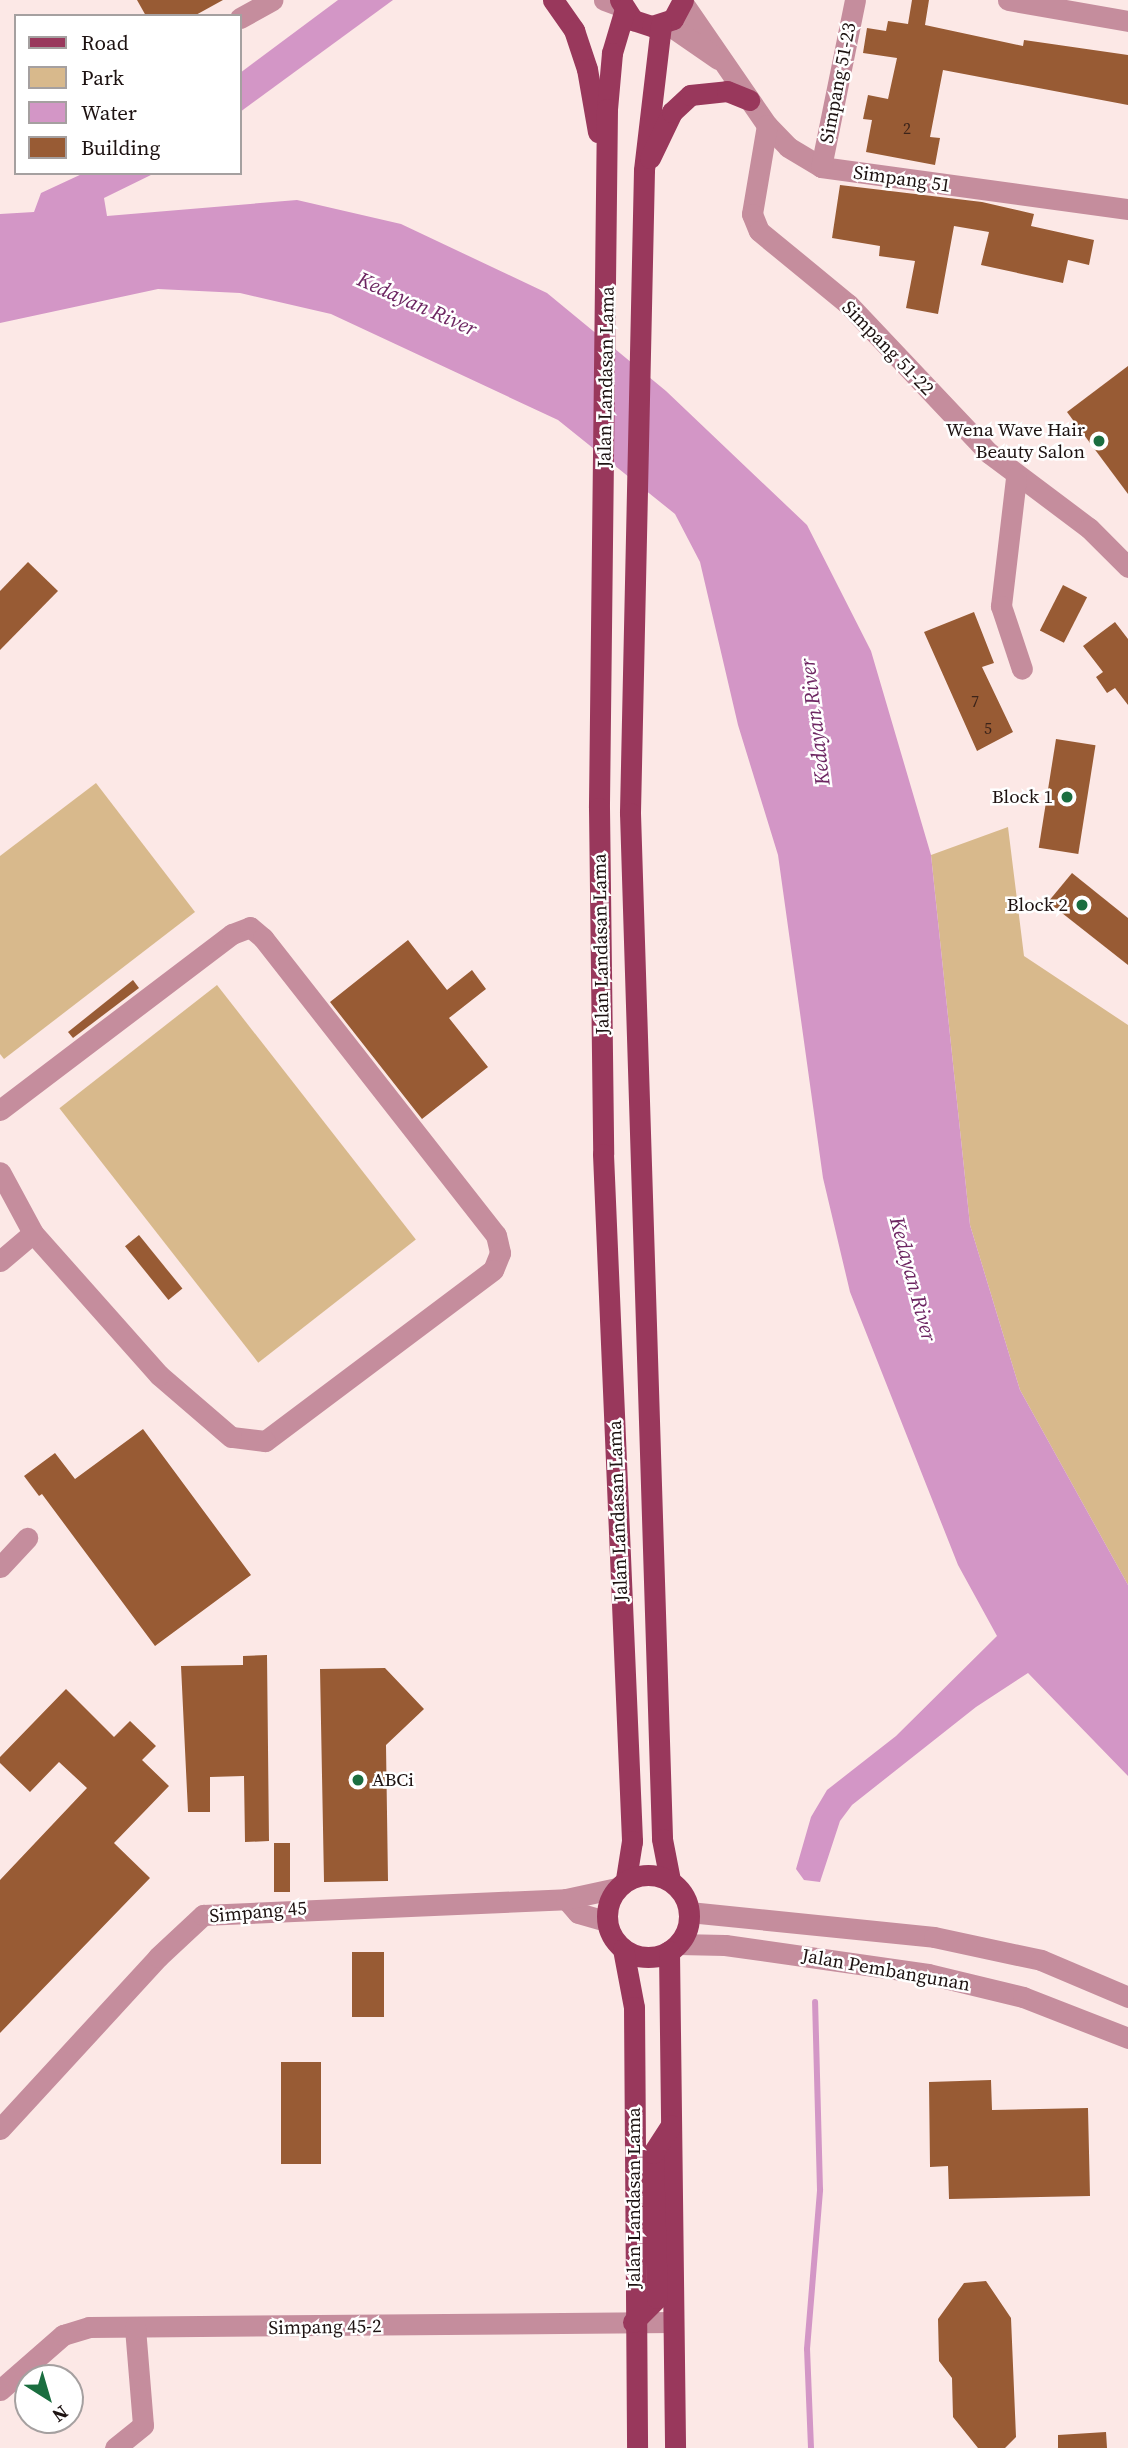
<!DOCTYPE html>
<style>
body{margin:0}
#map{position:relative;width:1128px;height:2448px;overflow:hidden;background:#fce8e6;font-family:"Source Serif 4",serif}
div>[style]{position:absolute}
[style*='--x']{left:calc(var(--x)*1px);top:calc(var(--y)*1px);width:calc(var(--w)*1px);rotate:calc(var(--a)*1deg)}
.green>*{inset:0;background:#d8b98c;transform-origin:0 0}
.water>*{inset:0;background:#d396c6}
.stream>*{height:6px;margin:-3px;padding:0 3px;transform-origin:3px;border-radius:3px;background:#d396c6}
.building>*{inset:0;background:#985b34;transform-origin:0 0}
.minor>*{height:21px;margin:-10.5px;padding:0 10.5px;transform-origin:10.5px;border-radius:10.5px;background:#c58d9d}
.major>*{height:21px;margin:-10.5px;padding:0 10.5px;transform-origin:10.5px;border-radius:10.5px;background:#99385c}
.major>.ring{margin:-10.5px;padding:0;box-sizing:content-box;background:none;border:21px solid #99385c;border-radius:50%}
.dots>*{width:19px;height:19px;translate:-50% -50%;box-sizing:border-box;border:4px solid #fff;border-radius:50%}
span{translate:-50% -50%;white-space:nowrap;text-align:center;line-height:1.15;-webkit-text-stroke:5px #fff;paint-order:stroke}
.number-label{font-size:16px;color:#3c241a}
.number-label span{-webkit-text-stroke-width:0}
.street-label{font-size:19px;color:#1d1211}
.poi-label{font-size:19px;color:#1d1211}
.right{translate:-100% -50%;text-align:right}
.left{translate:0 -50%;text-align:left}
.water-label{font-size:21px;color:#6d2662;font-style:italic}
.legend{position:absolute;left:14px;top:14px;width:228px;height:161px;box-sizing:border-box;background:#fff;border:2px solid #a5a0a0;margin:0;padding:9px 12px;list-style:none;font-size:21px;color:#1d1211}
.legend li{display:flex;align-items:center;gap:14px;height:35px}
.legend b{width:35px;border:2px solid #a5a0a0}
.north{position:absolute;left:14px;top:2364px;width:70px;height:70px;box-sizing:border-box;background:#fff;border:2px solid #a5a0a0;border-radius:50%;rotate:143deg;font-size:19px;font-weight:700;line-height:28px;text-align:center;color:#1d1211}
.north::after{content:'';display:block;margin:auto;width:24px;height:32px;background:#1b6e40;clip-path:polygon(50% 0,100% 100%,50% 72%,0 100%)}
</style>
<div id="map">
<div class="green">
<i style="clip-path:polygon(96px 783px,195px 912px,4px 1059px,0 1054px,0 856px)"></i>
<i style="clip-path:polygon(1008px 827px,1024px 956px,1128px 1025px,1128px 1585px,1020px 1390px,970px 1225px,931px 855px)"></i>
<i style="left:217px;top:985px;width:323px;height:200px;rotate:52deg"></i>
</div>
<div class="water">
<i style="clip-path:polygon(338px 0,393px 0,240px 112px,240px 73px)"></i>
<i style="clip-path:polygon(84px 173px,155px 173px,104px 198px,107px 216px,297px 200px,401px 224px,547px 293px,666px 391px,807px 525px,871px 651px,931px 855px,970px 1225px,1020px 1390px,1128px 1585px,1128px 1776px,1028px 1673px,976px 1707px,852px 1805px,840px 1821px,820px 1882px,804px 1880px,796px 1869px,811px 1817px,827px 1790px,896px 1736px,997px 1636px,958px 1565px,850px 1292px,823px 1178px,778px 855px,738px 725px,700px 562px,675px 514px,558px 420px,331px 314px,240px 293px,158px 289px,0 323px,0 214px,34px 212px,41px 193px)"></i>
</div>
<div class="stream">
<i style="--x:811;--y:2448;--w:99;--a:-92.3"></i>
<i style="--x:807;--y:2349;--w:160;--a:-85.3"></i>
<i style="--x:820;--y:2190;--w:188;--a:-91.5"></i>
</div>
<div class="building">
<i style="clip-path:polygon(137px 0,223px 0,194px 16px,146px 16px)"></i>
<i style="clip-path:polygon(912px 0,929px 0,925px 25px,1023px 46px,1024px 40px,1128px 55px,1128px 105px,943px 70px,930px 137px,940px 138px,935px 165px,866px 152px,872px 120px,863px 119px,868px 95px,888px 99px,897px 58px,863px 53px,867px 28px,886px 31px,888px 21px,908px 24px)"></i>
<i style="clip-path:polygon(840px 185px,982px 202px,1034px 214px,1031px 226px,1094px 240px,1089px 265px,1068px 260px,1063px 283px,981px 265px,989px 232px,954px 226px,938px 314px,906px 308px,915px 261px,879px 256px,880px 246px,832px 238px)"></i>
<i style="clip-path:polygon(1128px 366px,1128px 494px,1067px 412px)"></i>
<i style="clip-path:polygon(28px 562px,58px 591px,0 650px,0 591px)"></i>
<i style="left:1063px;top:585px;width:27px;height:51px;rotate:27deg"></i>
<i style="clip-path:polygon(974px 612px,994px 663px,982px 667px,1013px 732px,977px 751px,924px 632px)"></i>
<i style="clip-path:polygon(1115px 622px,1128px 639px,1128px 705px,1115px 688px,1107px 693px,1096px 677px,1103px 672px,1083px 646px)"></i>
<i style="left:1056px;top:739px;width:40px;height:110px;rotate:9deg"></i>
<i style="clip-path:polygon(1072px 873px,1128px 918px,1128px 965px,1048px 902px)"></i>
<i style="clip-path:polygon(408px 940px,447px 990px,472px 970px,486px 989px,449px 1018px,488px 1067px,422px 1119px,330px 1002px)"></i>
<i style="clip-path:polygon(133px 980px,139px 988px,73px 1038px,68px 1032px)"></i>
<i style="left:139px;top:1235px;width:69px;height:18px;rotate:51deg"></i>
<i style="clip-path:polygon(143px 1429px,251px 1575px,155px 1646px,42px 1494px,39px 1496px,24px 1476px,55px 1453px,75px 1479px)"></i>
<i style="clip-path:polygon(267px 1655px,269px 1841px,245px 1842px,244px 1776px,210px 1777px,210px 1812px,188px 1812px,181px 1666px,243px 1665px,243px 1656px)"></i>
<i style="clip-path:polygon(385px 1668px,424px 1709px,386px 1745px,388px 1881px,324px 1882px,320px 1669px)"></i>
<i style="clip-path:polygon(66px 1689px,114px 1737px,130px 1721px,156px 1746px,142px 1760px,169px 1786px,114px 1843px,150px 1878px,0 2033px,0 1880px,87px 1788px,59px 1762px,30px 1792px,0 1763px,0 1757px)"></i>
<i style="left:274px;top:1843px;width:16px;height:49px"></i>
<i style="left:352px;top:1952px;width:32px;height:65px"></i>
<i style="left:281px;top:2062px;width:40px;height:102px"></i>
<i style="clip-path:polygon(991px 2080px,992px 2110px,1088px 2108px,1090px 2196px,949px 2199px,948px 2166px,930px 2167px,929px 2082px)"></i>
<i style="clip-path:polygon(986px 2281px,1011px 2318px,1016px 2437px,1005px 2448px,978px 2448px,953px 2417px,952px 2378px,939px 2361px,938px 2319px,964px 2283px)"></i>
<i style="clip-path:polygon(1106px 2432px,1107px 2448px,1058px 2448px,1058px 2435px)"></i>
</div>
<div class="minor">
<i style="--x:604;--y:0;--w:20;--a:20"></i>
<i style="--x:1008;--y:0;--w:122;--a:9.9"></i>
<i style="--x:683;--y:3;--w:148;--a:55.5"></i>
<i style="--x:767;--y:125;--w:30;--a:46"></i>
<i style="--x:788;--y:147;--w:39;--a:31"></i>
<i style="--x:821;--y:167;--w:310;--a:7.8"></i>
<i style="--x:240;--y:18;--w:37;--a:-29"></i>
<i style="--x:666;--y:23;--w:63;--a:34.7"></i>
<i style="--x:767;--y:125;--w:90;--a:99.6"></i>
<i style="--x:752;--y:214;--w:18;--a:68"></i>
<i style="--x:759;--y:231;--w:115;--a:39.4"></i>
<i style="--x:848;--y:304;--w:205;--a:46.6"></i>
<i style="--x:989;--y:453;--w:125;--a:36.9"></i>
<i style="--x:1089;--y:528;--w:55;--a:45"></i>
<i style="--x:821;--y:167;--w:170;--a:-78.5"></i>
<i style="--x:1016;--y:478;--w:129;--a:96.7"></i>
<i style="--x:1001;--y:606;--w:66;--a:71.6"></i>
<i style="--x:0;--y:1110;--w:291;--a:-37.2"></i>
<i style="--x:232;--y:934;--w:19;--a:-21"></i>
<i style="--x:250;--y:927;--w:17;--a:40"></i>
<i style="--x:263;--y:938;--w:377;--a:51.9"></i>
<i style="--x:496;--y:1235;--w:18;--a:77"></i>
<i style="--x:500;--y:1253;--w:18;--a:112"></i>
<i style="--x:493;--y:1270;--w:285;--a:143.1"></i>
<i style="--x:265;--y:1441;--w:34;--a:-173"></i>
<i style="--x:231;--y:1437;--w:95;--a:-139.3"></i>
<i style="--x:159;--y:1375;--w:190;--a:-131.6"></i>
<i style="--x:33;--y:1233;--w:69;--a:-118.4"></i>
<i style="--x:0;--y:1261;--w:43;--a:-40.3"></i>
<i style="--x:0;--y:1567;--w:40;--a:-47"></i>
<i style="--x:566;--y:1899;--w:18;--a:49"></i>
<i style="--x:578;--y:1913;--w:29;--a:16"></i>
<i style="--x:689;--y:1912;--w:246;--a:5.8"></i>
<i style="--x:934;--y:1937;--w:109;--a:12.1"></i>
<i style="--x:1041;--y:1960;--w:95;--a:23"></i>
<i style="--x:678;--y:1944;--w:47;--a:1.2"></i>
<i style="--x:725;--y:1945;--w:205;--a:8.1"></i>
<i style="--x:928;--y:1974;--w:98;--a:13.6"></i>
<i style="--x:1023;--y:1997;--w:113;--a:21.3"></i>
<i style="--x:0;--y:2129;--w:234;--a:-47.4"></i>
<i style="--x:158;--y:1957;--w:62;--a:-43"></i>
<i style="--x:203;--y:1915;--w:363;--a:-2.5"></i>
<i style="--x:566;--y:1899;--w:52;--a:-12.2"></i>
<i style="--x:0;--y:2390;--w:84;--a:-41.1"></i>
<i style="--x:63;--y:2335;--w:27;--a:-17"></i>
<i style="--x:89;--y:2327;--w:583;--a:-0.49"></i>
<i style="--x:115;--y:2448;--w:36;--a:-39"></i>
<i style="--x:143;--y:2425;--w:98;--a:-94.7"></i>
</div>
<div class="major">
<i style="--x:553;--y:0;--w:37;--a:55"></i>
<i style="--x:574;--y:30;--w:41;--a:71.6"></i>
<i style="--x:587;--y:69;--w:64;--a:80.1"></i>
<i style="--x:620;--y:0;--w:24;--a:57"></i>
<i style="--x:633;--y:20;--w:20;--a:18"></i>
<i style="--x:652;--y:26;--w:22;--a:-18"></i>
<i style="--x:673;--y:19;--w:21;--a:-62"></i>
<i style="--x:625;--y:9;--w:46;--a:106.5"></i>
<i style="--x:612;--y:53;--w:56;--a:95.1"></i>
<i style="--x:607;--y:109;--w:699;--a:90.66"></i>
<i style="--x:599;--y:808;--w:346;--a:89.3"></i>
<i style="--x:603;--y:1154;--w:688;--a:87.58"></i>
<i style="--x:632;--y:1841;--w:39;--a:99"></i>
<i style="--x:661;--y:25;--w:146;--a:96.7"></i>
<i style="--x:644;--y:170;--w:643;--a:91.25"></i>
<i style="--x:630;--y:813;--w:1026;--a:88.21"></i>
<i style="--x:662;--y:1839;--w:42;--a:79"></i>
<i style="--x:650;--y:158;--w:51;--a:-64.4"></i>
<i style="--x:672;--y:112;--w:25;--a:-43"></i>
<i style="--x:690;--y:95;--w:37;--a:-6"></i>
<i style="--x:727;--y:91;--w:24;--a:22"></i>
<i class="ring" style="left:607px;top:1875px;width:61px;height:61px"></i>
<i style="--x:623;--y:1949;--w:59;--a:79.3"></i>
<i style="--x:634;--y:2007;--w:441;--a:89.6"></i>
<i style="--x:669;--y:1951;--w:497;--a:89.3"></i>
<i style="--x:633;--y:2322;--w:34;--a:-45"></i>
<i style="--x:657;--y:2298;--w:145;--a:-91.6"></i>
<i style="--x:653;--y:2153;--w:33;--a:-57"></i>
</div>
<div class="dots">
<i style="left:1099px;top:441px;background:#1b6e40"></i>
<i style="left:1067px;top:797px;background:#1b6e40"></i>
<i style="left:1082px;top:905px;background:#1b6e40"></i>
<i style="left:358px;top:1780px;background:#1b6e40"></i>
</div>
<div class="number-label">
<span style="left:907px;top:128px">2</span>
<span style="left:975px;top:701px">7</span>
<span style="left:988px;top:728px">5</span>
</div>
<div class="street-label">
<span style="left:838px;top:83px;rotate:-79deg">Simpang 51-23</span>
<span style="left:902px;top:179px;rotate:8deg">Simpang 51</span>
<span style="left:888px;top:348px;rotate:46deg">Simpang 51-22</span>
<span style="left:606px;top:377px;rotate:-89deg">Jalan Landasan Lama</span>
<span style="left:601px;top:944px;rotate:-91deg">Jalan Landasan Lama</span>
<span style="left:618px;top:1511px;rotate:-92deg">Jalan Landasan Lama</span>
<span style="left:258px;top:1912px;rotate:-5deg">Simpang 45</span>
<span style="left:886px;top:1970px;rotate:10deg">Jalan Pembangunan</span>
<span style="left:634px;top:2198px;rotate:-90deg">Jalan Landasan Lama</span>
<span style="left:325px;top:2327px;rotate:-1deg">Simpang 45-2</span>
</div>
<div class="poi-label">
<span class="right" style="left:1085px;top:441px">Wena Wave Hair<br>Beauty Salon</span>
<span class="right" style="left:1053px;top:797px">Block 1</span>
<span class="right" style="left:1068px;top:905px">Block 2</span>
<span class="left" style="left:372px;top:1780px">ABCi</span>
</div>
<div class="water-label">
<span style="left:417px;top:304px;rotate:24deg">Kedayan River</span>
<span style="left:815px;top:722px;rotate:-97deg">Kedayan River</span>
<span style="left:913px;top:1279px;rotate:75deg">Kedayan River</span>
</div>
<ul class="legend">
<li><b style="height:9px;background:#99385c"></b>Road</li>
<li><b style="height:19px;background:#d8b98c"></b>Park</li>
<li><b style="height:19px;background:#d396c6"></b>Water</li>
<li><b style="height:19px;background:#985b34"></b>Building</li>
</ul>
<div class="north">N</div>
</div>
